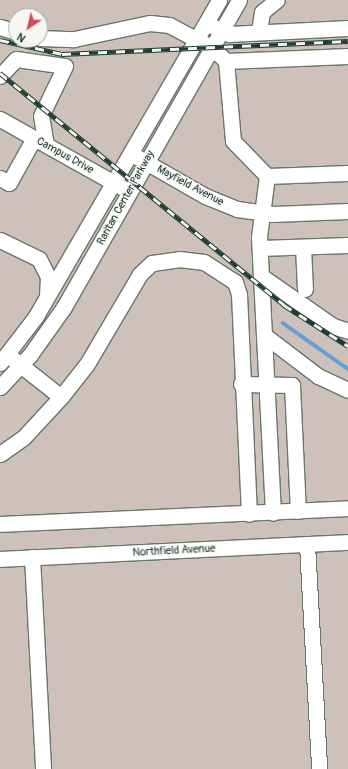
<!DOCTYPE html>
<style>
body{margin:0}
#map{position:relative;width:348px;height:769px;overflow:hidden;background:#f1e4cc;font-family:Pangolin,sans-serif}
div>[style]{position:absolute}
[style*='--x']{left:calc(var(--x)*1px);top:calc(var(--y)*1px);width:calc(var(--w)*1px);rotate:calc(var(--a)*1deg)}
.industrial>*{inset:0;background:#cec1ba}
.stream>*{height:3.5px;margin:-1.75px;padding:0 1.75px;transform-origin:1.75px;border-radius:1.75px;background:#63a1d4}
.roads{filter:drop-shadow(1px 0 #687769) drop-shadow(-1px 0 #687769) drop-shadow(0 1px #687769) drop-shadow(0 -1px #687769)}
.minor>*{height:15px;margin:-7.5px;padding:0 7.5px;transform-origin:7.5px;border-radius:7.5px;background:#fff}
.rail>*{height:4.5px;margin-top:-2.25px;transform-origin:0;background:repeating-linear-gradient(90deg,#f6f6f2 0 9px,#1f3d34 0 18px);box-sizing:border-box;border-block:1px solid #1f3d34}
span{translate:-50% -50%;white-space:nowrap;text-align:center;line-height:1.15;-webkit-text-stroke:3px #f6f6f2;paint-order:stroke}
.street-label{font-size:11px;color:#1f3d34}
.north{position:absolute;left:8px;top:8px;width:40px;height:40px;box-sizing:border-box;background:#f6f6f2;border:1px solid #a0aca6;border-radius:50%;rotate:215deg;font-size:11px;font-weight:700;line-height:16px;text-align:center;color:#1f3d34}
.north::after{content:'';display:block;margin:auto;width:14px;height:18px;background:#d1495b;clip-path:polygon(50% 0,100% 100%,50% 72%,0 100%)}
</style>
<div id="map">
<div class="industrial">
<i style="clip-path:polygon(evenodd,0 0,348px 0,348px 769px,0 769px,0 0,16px 16px,40px 16px,40px 40px,16px 40px,16px 16px)"></i>
</div>
<div class="stream">
<i style="--x:283;--y:323;--w:80;--a:35.3"></i>
</div>
<div class="roads">
<div class="minor">
<i style="--x:0;--y:27;--w:17;--a:17"></i>
<i style="--x:214;--y:27;--w:17;--a:25"></i>
<i style="--x:229;--y:34;--w:119;--a:-2.9"></i>
<i style="--x:259;--y:31;--w:19;--a:-81"></i>
<i style="--x:262;--y:12;--w:19;--a:-39"></i>
<i style="--x:40;--y:38;--w:34;--a:2"></i>
<i style="--x:74;--y:39;--w:78;--a:-11.9"></i>
<i style="--x:150;--y:23;--w:19;--a:6"></i>
<i style="--x:169;--y:25;--w:47;--a:27.6"></i>
<i style="--x:211;--y:47;--w:21;--a:43"></i>
<i style="--x:226;--y:61;--w:80;--a:85"></i>
<i style="--x:233;--y:141;--w:49;--a:45.8"></i>
<i style="--x:267;--y:176;--w:81;--a:-2.1"></i>
<i style="--x:226;--y:61;--w:122;--a:-2.3"></i>
<i style="--x:0;--y:76;--w:23;--a:-47"></i>
<i style="--x:16;--y:59;--w:49;--a:8.1"></i>
<i style="--x:65;--y:66;--w:55;--a:115.6"></i>
<i style="--x:41;--y:116;--w:29;--a:80"></i>
<i style="--x:0;--y:119;--w:139;--a:29.3"></i>
<i style="--x:137;--y:157;--w:78;--a:29.8"></i>
<i style="--x:205;--y:196;--w:35;--a:22"></i>
<i style="--x:237;--y:209;--w:36;--a:8"></i>
<i style="--x:273;--y:214;--w:75;--a:-2.3"></i>
<i style="--x:267;--y:176;--w:62;--a:97.5"></i>
<i style="--x:259;--y:237;--w:276;--a:87.1"></i>
<i style="--x:0;--y:178;--w:10;--a:29"></i>
<i style="--x:9;--y:183;--w:51;--a:-60.9"></i>
<i style="--x:0;--y:240;--w:43;--a:26"></i>
<i style="--x:39;--y:259;--w:20;--a:63"></i>
<i style="--x:48;--y:277;--w:18;--a:93"></i>
<i style="--x:303;--y:247;--w:42;--a:87.3"></i>
<i style="--x:260;--y:248;--w:88;--a:-2"></i>
<i style="--x:261;--y:276;--w:88;--a:34.8"></i>
<i style="--x:333;--y:326;--w:16;--a:18"></i>
<i style="--x:264;--y:335;--w:68;--a:37.2"></i>
<i style="--x:318;--y:376;--w:33;--a:25"></i>
<i style="--x:13;--y:359;--w:61;--a:38.4"></i>
<i style="--x:0;--y:363;--w:59;--a:-52.5"></i>
<i style="--x:36;--y:316;--w:365;--a:-59.9"></i>
<i style="--x:241;--y:384;--w:51;--a:1.1"></i>
<i style="--x:292;--y:385;--w:126;--a:87.3"></i>
<i style="--x:0;--y:387;--w:44;--a:-46.8"></i>
<i style="--x:30;--y:355;--w:59;--a:-54.7"></i>
<i style="--x:64;--y:307;--w:353;--a:-60.3"></i>
<i style="--x:0;--y:454;--w:28;--a:-35"></i>
<i style="--x:23;--y:438;--w:56;--a:-47.2"></i>
<i style="--x:61;--y:397;--w:42;--a:-51.8"></i>
<i style="--x:87;--y:364;--w:104;--a:-59.5"></i>
<i style="--x:140;--y:274;--w:16;--a:-43"></i>
<i style="--x:152;--y:263;--w:27;--a:-8"></i>
<i style="--x:179;--y:259;--w:25;--a:7"></i>
<i style="--x:204;--y:262;--w:37;--a:33"></i>
<i style="--x:235;--y:282;--w:13;--a:72"></i>
<i style="--x:239;--y:294;--w:220;--a:87.4"></i>
<i style="--x:0;--y:524;--w:348;--a:-2.6"></i>
<i style="--x:307;--y:544;--w:225;--a:86.9"></i>
<i style="--x:32;--y:557;--w:212;--a:87"></i>
<i style="--x:0;--y:559;--w:348;--a:-2.8"></i>
</div>
</div>
<div class="rail">
<i style="--x:0;--y:40;--w:64;--a:12.7"></i>
<i style="--x:62;--y:54;--w:286;--a:-2.6"></i>
<i style="--x:0;--y:73;--w:367;--a:39.2"></i>
<i style="--x:284;--y:305;--w:76;--a:32.6"></i>
</div>
<div class="street-label">
<span style="left:65px;top:156px;rotate:29deg">Campus Drive</span>
<span style="left:190px;top:186px;rotate:28deg">Mayfield Avenue</span>
<span style="left:126px;top:198px;rotate:-61deg">Raritan Center Parkway</span>
<span style="left:174px;top:551px;rotate:-3deg">Northfield Avenue</span>
</div>
<div class="north">N</div>
</div>
